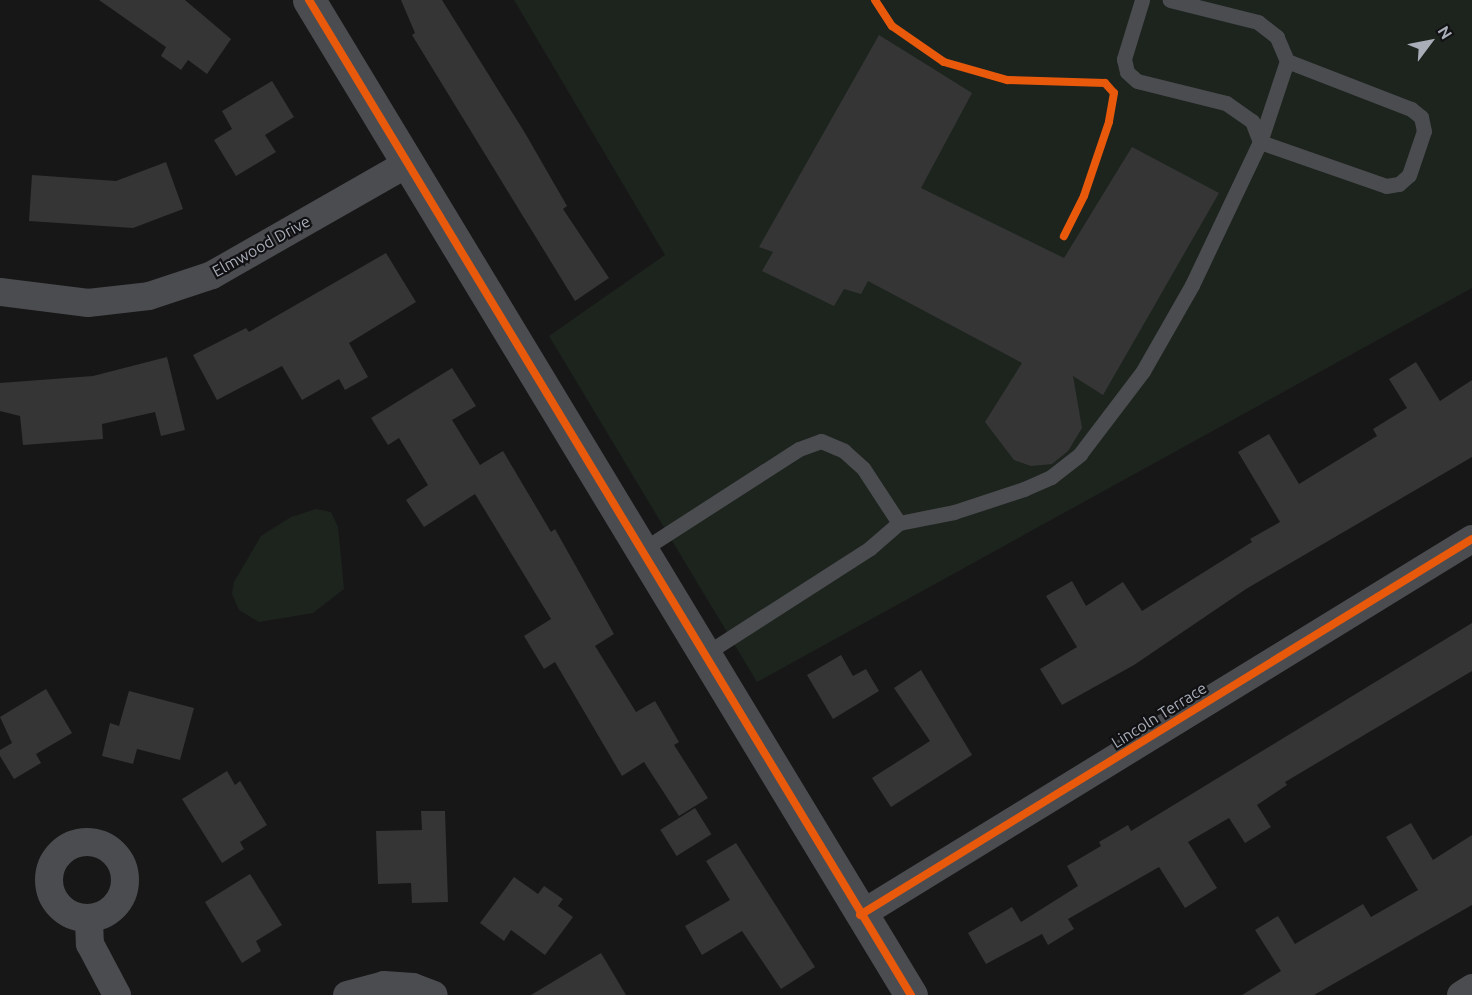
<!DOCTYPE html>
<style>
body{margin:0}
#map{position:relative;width:1472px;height:995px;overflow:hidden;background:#171717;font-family:Ubuntu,sans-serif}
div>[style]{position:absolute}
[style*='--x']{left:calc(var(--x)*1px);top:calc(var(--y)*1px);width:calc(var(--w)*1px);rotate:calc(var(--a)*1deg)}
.green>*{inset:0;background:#1d241e}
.building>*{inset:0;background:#353536;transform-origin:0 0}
.service>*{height:15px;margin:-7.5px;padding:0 7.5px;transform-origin:7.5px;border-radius:7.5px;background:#4b4c50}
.minor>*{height:28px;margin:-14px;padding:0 14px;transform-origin:14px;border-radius:14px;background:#4b4c50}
.minor>.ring{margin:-14px;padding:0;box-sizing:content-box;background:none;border:28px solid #4b4c50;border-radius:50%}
.tertiary>*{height:33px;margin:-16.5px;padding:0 16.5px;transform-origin:16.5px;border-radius:16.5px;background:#4b4c50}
.cycleway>*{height:8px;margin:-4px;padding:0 4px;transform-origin:4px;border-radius:4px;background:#e8590c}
span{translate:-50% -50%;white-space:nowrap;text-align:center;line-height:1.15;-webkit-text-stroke:4.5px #111113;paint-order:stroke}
.street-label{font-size:16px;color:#a8adb8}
.north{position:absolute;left:1400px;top:12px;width:60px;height:60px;-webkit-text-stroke:4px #111113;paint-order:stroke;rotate:58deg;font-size:16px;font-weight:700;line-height:24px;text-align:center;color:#a8adb8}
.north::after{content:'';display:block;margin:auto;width:21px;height:27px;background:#a8adb8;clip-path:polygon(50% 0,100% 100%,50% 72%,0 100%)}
</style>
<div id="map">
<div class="green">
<i style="clip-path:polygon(514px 0,1472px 0,1472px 288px,757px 682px,549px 336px,665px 255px)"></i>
<i style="clip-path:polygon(316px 509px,331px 512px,338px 527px,344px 589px,313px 613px,259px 622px,239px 610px,232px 594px,234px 582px,261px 536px,291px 517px)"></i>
</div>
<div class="building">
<i style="clip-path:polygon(99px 0,185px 0,231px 39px,207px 74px,188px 60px,181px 70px,161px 56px,166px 47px)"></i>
<i style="clip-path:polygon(401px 0,442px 0,525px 133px,567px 206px,563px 209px,609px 278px,575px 301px,412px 35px,415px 33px)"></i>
<i style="clip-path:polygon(879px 35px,972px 93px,921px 188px,1064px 258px,1132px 147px,1219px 193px,1103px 395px,1073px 376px,1082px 428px,1068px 451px,1052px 464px,1031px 466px,1014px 460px,985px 422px,1022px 363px,868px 281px,861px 294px,844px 289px,834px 306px,762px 271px,773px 252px,759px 247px)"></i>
<i style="clip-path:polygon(272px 81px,294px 117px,265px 135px,276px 152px,236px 176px,214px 140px,232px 129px,222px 111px)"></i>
<i style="clip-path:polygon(166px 162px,183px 209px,133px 228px,29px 221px,32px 175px,116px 181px)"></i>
<i style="clip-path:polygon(386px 253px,416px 302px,349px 343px,368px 377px,345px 390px,339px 379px,302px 400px,282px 366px,217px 400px,193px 355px,246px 328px,249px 332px)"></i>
<i style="clip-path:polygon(167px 357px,185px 430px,161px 436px,155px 412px,102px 424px,103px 439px,23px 445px,20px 416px,0 411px,0 383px,93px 376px)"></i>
<i style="clip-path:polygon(1416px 362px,1440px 401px,1472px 380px,1472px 457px,1246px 589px,1134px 665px,1062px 705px,1040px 669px,1077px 647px,1046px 596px,1072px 581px,1086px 606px,1123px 582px,1142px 611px,1252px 542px,1250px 539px,1280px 522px,1238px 452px,1269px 434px,1299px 484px,1377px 436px,1373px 429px,1407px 408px,1389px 379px)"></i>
<i style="clip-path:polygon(452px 368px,476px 406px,452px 420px,480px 465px,503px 451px,551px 532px,555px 529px,614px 634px,595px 646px,636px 712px,655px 701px,679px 742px,674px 745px,708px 798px,679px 816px,644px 762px,622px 776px,555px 662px,544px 669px,524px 636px,551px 619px,475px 494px,424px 527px,406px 500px,428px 485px,399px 438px,388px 445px,371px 418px)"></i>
<i style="clip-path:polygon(1472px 623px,1472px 671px,1285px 782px,1287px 785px,1257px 805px,1271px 827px,1245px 843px,1229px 818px,1188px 842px,1217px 888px,1185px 908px,1159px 867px,1068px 919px,1074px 929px,1048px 945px,1042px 934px,986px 964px,968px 933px,1012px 907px,1021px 922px,1078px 886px,1067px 866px,1101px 846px,1099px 842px,1128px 825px,1131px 831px)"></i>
<i style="clip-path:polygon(841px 655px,853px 676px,866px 669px,879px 691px,833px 719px,807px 675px)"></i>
<i style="clip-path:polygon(921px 670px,972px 755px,891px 807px,872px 778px,930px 741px,894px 688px)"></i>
<i style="clip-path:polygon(46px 689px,72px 733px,36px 754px,41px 763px,14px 779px,0 756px,0 750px,12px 743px,0 717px)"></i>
<i style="clip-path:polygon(129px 691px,194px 708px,180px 760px,137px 749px,133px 764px,102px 756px,110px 723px,119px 726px)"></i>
<i style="clip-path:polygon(227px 771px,235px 785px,240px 781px,267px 825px,240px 842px,244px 849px,222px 863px,182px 799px)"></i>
<i style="left:695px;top:808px;width:31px;height:41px;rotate:58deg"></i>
<i style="clip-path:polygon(421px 811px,445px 811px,448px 902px,412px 903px,411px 883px,378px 884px,376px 831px,422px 830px)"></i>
<i style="clip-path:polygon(1411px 823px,1433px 860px,1472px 835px,1472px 905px,1314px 995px,1242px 995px,1281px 971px,1255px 930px,1278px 916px,1295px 944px,1363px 904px,1371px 917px,1418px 890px,1386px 837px)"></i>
<i style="clip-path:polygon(736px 843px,815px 967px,781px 989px,742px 931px,702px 955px,685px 926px,730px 900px,706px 861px)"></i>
<i style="clip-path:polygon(250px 874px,282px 925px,256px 941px,261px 951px,242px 963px,205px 902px)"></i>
<i style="clip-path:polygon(514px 877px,538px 894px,544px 886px,563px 899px,558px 906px,573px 917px,545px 955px,511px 930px,504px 941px,480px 923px)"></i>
<i style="clip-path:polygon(601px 953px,626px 995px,531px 995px)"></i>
</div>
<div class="service">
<i style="--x:1142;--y:0;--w:62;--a:107"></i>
<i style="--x:1124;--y:59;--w:13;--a:77"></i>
<i style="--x:1127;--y:72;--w:13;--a:42"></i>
<i style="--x:1137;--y:81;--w:92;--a:13.9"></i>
<i style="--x:1226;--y:103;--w:32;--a:35"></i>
<i style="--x:1252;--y:121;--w:22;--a:69"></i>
<i style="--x:1260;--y:142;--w:133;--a:19.2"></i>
<i style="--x:1386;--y:186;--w:13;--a:-9"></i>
<i style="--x:1399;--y:184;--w:13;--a:-42"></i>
<i style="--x:1409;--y:175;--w:46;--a:-71.2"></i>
<i style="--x:1424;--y:131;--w:14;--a:-102"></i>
<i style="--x:1421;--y:117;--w:13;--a:-141"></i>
<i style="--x:1411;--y:109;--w:133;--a:-158.8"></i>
<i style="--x:1287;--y:61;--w:26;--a:-113"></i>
<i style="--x:1277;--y:37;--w:24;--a:-142"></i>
<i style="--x:1258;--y:22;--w:91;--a:-166"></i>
<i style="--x:639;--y:552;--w:190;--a:-32.8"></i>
<i style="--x:799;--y:449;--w:23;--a:-20"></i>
<i style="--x:821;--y:441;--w:25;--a:23"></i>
<i style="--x:844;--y:451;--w:25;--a:42"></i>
<i style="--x:863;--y:468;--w:66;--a:56.8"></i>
<i style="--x:702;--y:656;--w:200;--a:-32.7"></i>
<i style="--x:870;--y:548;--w:38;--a:-41"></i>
<i style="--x:899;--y:523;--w:56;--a:-11.3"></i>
<i style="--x:954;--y:512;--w:74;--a:-18.2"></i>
<i style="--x:1024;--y:489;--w:30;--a:-24"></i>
<i style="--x:1051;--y:477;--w:37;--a:-38"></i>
<i style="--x:1080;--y:454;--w:104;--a:-52.8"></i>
<i style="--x:1143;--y:371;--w:99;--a:-60.3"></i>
<i style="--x:1192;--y:285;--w:158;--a:-64.6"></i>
<i style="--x:1260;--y:142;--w:85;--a:-71.6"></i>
</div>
<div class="minor">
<i style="--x:0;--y:292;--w:89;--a:7.1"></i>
<i style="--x:88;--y:303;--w:61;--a:-6.5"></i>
<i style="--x:149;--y:296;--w:66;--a:-18.4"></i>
<i style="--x:212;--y:275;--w:222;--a:-29.7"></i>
<i class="ring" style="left:49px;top:842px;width:48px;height:48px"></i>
<i style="--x:860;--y:915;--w:718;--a:-31.57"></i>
<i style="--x:89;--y:919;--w:25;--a:88"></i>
<i style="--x:90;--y:944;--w:58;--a:62.1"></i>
<i style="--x:347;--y:995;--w:38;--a:-15"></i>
<i style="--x:384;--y:985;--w:29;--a:4"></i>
<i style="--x:413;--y:987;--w:22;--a:21"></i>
<i style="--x:1461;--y:995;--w:13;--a:-32"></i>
</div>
<div class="tertiary">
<i style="--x:309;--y:0;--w:1163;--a:58.83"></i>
</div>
<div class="cycleway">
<i style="--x:309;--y:0;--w:1163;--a:58.83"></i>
<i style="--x:875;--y:0;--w:31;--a:57"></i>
<i style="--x:892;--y:26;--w:63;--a:34.7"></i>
<i style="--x:944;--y:62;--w:66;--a:15.9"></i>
<i style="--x:1007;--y:80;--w:98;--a:1.8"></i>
<i style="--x:1105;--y:83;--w:13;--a:48"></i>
<i style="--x:1114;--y:93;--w:29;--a:100"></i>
<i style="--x:1109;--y:122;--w:78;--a:108.7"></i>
<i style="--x:1084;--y:196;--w:45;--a:116.6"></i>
<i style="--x:860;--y:915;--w:718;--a:-31.57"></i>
</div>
<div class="street-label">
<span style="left:261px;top:246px;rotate:-29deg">Elmwood Drive</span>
<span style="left:1159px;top:715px;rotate:-32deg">Lincoln Terrace</span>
</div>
<div class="north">N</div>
</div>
